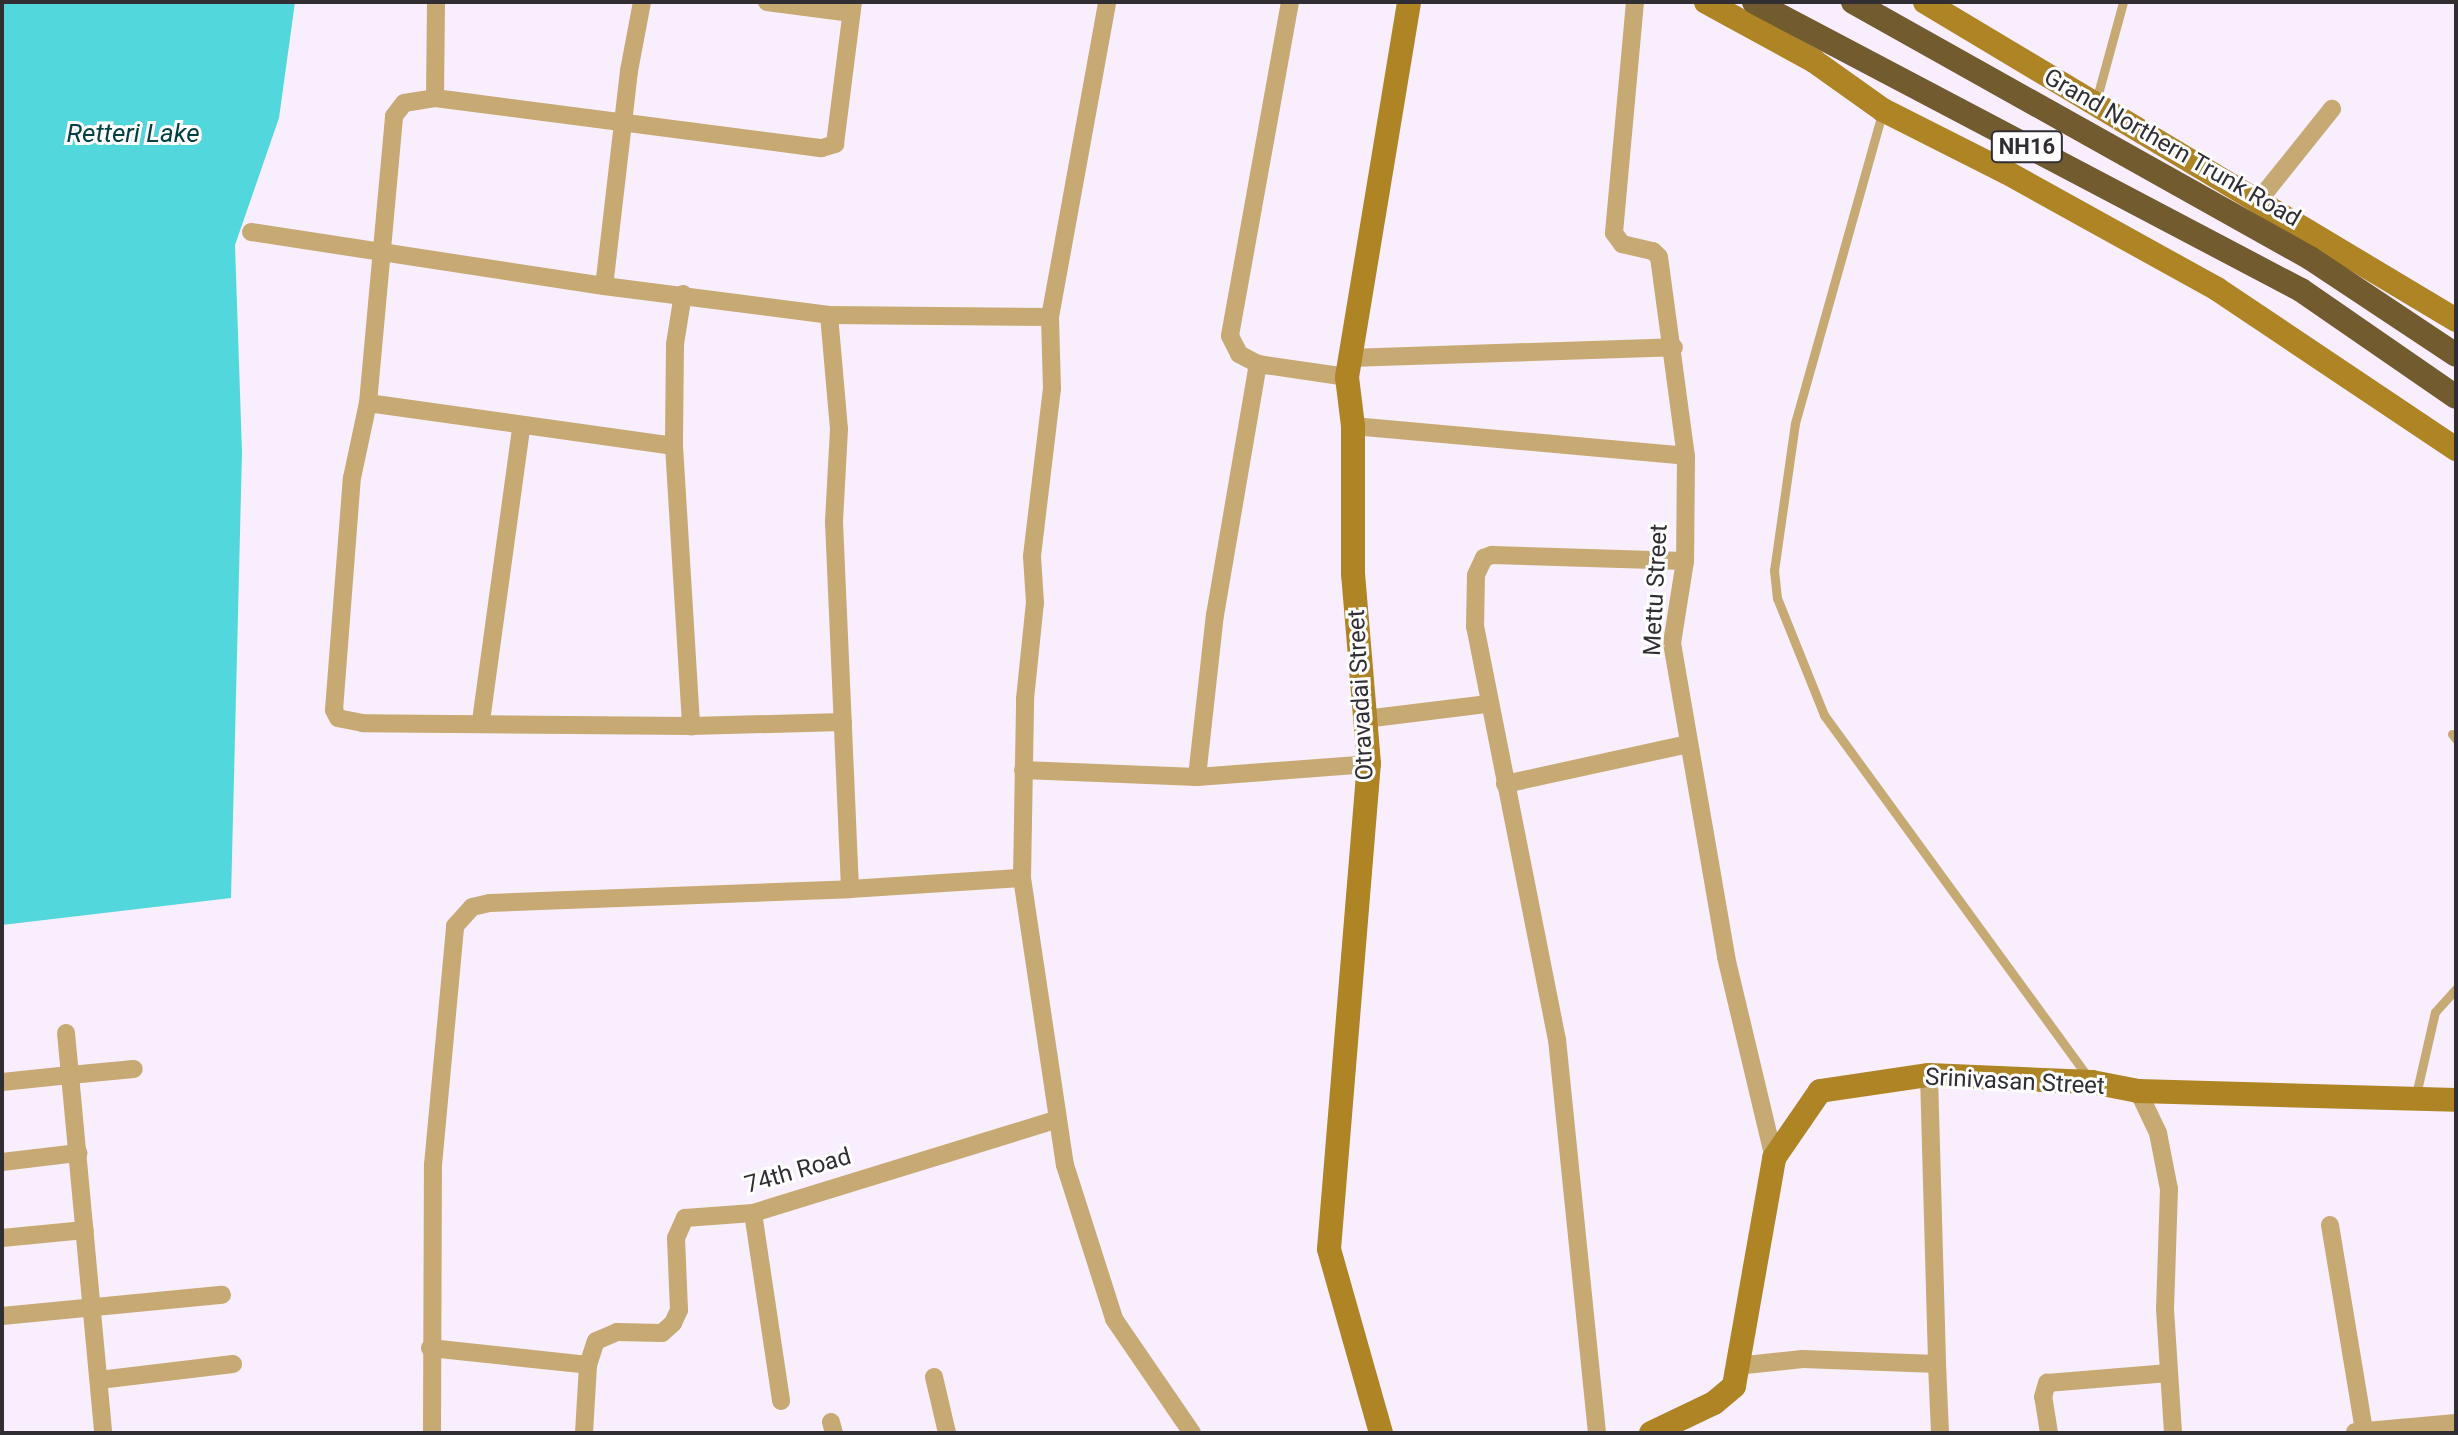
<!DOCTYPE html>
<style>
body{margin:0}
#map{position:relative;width:2458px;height:1435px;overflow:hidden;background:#f8eefd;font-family:Roboto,sans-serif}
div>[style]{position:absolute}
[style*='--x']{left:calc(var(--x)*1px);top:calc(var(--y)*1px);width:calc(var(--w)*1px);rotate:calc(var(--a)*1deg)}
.water>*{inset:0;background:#52d7dd}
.lane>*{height:9px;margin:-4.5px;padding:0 4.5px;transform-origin:4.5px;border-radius:4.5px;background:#c6a973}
.street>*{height:18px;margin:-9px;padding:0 9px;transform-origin:9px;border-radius:9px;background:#c6a973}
.secondary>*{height:24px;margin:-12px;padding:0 12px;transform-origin:12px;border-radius:12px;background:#ae8425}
.highway>*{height:24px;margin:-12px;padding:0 12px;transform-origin:12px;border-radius:12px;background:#725b2e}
span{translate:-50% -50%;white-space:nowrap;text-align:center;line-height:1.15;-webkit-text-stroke:6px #fff;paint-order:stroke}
.shield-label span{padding:2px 6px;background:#fff;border:2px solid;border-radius:6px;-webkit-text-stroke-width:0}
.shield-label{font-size:22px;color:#312e33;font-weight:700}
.street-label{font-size:24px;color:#312e33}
.water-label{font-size:26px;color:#003f42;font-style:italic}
.frame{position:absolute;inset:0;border:4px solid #312e33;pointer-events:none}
</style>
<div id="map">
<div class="water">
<i style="clip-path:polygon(2px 2px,295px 2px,279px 118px,235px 245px,242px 452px,231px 898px,2px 925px)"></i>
</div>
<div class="lane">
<i style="--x:2096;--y:101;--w:103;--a:-74.7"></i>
<i style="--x:1883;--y:110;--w:325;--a:105.7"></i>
<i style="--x:1795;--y:423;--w:148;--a:98.1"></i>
<i style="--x:1774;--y:570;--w:28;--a:84"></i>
<i style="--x:1777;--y:598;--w:126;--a:68.1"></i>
<i style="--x:1824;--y:715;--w:449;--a:53.9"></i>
<i style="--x:2452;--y:734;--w:6;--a:51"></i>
<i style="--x:2415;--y:1099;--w:89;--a:-77.1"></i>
<i style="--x:2435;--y:1012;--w:31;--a:-48"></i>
</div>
<div class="street">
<i style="--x:642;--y:2;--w:70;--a:100.7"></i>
<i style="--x:629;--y:71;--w:216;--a:96.6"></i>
<i style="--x:604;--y:286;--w:227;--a:7.3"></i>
<i style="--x:829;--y:315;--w:114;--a:85"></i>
<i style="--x:839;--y:429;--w:93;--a:93.1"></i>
<i style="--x:834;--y:522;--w:367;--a:87.5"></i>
<i style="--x:850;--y:889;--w:172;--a:-3.7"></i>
<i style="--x:1022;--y:878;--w:179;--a:-89"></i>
<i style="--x:1025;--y:699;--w:97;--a:-84.1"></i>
<i style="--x:1035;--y:603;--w:47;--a:-93.7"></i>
<i style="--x:1032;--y:556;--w:168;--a:-83.2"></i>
<i style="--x:1052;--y:389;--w:72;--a:-91.6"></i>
<i style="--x:1050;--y:317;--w:320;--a:-79.7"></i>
<i style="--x:767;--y:2;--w:85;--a:7.5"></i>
<i style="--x:1290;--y:2;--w:339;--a:100.2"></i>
<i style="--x:1230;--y:336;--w:20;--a:63"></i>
<i style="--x:1239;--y:354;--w:21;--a:28"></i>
<i style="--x:1258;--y:364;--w:90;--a:8.3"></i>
<i style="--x:1635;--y:2;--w:232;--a:95.2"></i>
<i style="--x:1614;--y:233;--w:14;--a:54"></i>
<i style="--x:1622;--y:244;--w:32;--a:13"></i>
<i style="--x:1653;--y:251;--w:8;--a:45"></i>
<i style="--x:1659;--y:257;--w:201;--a:82.3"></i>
<i style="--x:1686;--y:456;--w:105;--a:90.5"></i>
<i style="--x:1685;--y:561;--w:83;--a:99"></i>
<i style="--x:1672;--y:643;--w:319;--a:80.2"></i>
<i style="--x:1726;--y:957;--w:207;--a:76.6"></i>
<i style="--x:435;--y:98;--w:96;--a:-89.4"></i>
<i style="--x:2259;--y:200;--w:117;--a:-51.3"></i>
<i style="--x:251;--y:232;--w:357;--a:8.7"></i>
<i style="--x:683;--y:294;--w:51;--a:99.1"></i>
<i style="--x:675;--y:344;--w:102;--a:90.6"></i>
<i style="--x:674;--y:446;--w:281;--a:86.5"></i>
<i style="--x:691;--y:726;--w:152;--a:-1.5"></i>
<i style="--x:829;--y:315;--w:221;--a:0.5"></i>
<i style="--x:1349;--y:358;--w:325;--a:-1.9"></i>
<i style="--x:368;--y:403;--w:309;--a:8"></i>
<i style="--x:1353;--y:426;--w:334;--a:5.1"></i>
<i style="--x:1365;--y:719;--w:124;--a:-7"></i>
<i style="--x:481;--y:721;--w:296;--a:-82.2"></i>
<i style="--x:691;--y:726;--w:328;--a:-179.5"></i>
<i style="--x:363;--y:723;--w:25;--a:-169"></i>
<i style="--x:338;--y:718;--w:9;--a:-117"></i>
<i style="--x:334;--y:710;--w:233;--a:-85.6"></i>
<i style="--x:352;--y:478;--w:77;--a:-78"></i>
<i style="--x:368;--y:403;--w:288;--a:-84.8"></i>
<i style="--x:394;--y:116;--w:16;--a:-52"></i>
<i style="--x:404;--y:103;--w:31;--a:-9"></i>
<i style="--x:435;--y:98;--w:390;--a:7.4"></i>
<i style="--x:822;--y:148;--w:14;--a:-17"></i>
<i style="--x:835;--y:144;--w:143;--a:-82.8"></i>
<i style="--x:1023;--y:770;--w:174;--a:2.3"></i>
<i style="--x:1197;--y:777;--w:172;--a:-4.3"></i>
<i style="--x:1197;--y:777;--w:163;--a:-83.7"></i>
<i style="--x:1215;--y:615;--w:255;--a:-80.3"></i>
<i style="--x:1505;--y:784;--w:187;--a:-12.3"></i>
<i style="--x:1022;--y:878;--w:290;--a:81.5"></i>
<i style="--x:1065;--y:1165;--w:162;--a:72.3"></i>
<i style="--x:1114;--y:1319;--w:138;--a:55.6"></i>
<i style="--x:66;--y:1033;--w:42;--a:84.6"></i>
<i style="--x:70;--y:1075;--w:64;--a:-5.4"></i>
<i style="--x:1929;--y:1075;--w:289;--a:88.4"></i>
<i style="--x:2;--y:1082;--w:68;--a:-5.9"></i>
<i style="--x:70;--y:1075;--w:360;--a:84.7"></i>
<i style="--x:2138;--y:1091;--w:47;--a:64.5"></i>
<i style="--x:2158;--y:1133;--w:57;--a:78.9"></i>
<i style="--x:2169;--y:1189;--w:120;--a:91.9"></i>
<i style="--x:2165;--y:1309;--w:124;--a:86.3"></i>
<i style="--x:2;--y:1162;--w:77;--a:-6.8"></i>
<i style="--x:753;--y:1213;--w:190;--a:81.5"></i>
<i style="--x:2330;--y:1225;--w:208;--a:80.6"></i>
<i style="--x:2;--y:1238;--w:83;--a:-5.5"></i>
<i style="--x:2;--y:1316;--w:221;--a:-5.5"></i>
<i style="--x:430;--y:1348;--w:159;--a:6.1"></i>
<i style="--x:1736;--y:1366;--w:67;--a:-6"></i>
<i style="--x:1803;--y:1359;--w:134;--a:2.1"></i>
<i style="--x:1937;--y:1364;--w:69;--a:87.5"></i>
<i style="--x:934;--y:1377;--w:57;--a:76.9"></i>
<i style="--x:99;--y:1380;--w:135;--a:-6.8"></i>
<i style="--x:831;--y:1422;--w:11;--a:75"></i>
<i style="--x:2355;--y:1432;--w:101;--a:-5.1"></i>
<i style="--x:432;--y:1433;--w:268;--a:-89.8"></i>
<i style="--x:433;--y:1165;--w:240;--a:-84.7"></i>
<i style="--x:455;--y:926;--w:25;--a:-48"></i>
<i style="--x:472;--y:907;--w:18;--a:-13"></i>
<i style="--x:490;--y:903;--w:360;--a:-2.2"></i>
<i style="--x:584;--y:1433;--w:68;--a:-86.6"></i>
<i style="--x:588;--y:1365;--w:25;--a:-72"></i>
<i style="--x:596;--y:1341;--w:23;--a:-23"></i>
<i style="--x:617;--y:1332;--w:45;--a:1.3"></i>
<i style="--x:662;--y:1333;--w:15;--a:-42"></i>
<i style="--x:673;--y:1323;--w:14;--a:-65"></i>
<i style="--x:679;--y:1310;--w:72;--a:-92.4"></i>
<i style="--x:676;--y:1238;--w:22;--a:-66"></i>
<i style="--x:685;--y:1218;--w:68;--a:-4.2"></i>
<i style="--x:753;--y:1213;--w:319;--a:-17.1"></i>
<i style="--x:1597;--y:1433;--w:395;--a:-95.8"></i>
<i style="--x:1557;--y:1040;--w:421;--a:-101.2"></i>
<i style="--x:1475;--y:627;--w:52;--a:-88.9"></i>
<i style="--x:1476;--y:575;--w:19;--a:-65"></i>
<i style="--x:1484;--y:558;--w:9;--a:-21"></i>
<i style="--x:1492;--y:555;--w:193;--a:1.8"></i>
<i style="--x:2049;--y:1433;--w:36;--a:-99"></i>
<i style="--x:2043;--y:1397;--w:15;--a:-74"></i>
<i style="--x:2047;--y:1383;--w:122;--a:-4.7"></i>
</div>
<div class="secondary">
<i style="--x:1706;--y:2;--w:123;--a:28.6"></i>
<i style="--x:1814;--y:61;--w:85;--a:35.4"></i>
<i style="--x:1883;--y:110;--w:138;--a:26.8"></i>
<i style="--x:2006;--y:172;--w:241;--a:29"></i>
<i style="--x:2217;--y:289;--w:288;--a:33.8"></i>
<i style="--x:1925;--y:2;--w:619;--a:30.92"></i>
<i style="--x:1381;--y:1433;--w:191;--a:-105.8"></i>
<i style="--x:1329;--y:1249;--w:487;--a:-85.3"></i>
<i style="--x:1369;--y:764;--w:191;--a:-94.8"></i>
<i style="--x:1353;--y:574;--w:148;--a:-90"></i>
<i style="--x:1353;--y:426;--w:49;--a:-97"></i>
<i style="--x:1347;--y:377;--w:380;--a:-80.6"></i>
<i style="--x:1651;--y:1433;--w:70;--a:-25.5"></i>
<i style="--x:1714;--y:1403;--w:26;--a:-40"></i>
<i style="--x:1734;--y:1386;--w:231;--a:-80"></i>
<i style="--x:1774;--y:1158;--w:81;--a:-55.5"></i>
<i style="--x:1820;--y:1091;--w:110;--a:-8.4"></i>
<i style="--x:1929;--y:1075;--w:163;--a:2.5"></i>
<i style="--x:2092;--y:1082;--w:47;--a:11.1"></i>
<i style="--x:2138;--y:1091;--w:318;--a:1.6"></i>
</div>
<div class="highway">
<i style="--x:1754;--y:2;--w:618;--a:27.77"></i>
<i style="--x:2301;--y:290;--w:188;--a:34.6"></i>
<i style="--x:1853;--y:2;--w:524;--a:29.26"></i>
<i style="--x:2310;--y:258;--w:175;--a:33.6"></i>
</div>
<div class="shield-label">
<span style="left:2027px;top:147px">NH16</span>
</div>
<div class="street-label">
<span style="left:2172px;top:148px;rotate:30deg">Grand Northern Trunk Road</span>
<span style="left:1656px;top:590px;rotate:-87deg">Mettu Street</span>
<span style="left:1361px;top:695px;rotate:-93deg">Otravadai Street</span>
<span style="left:2015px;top:1082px;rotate:3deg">Srinivasan Street</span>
<span style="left:798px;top:1171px;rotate:-16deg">74th Road</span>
</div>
<div class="water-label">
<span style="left:133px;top:134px">Retteri Lake</span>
</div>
<div class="frame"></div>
</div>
